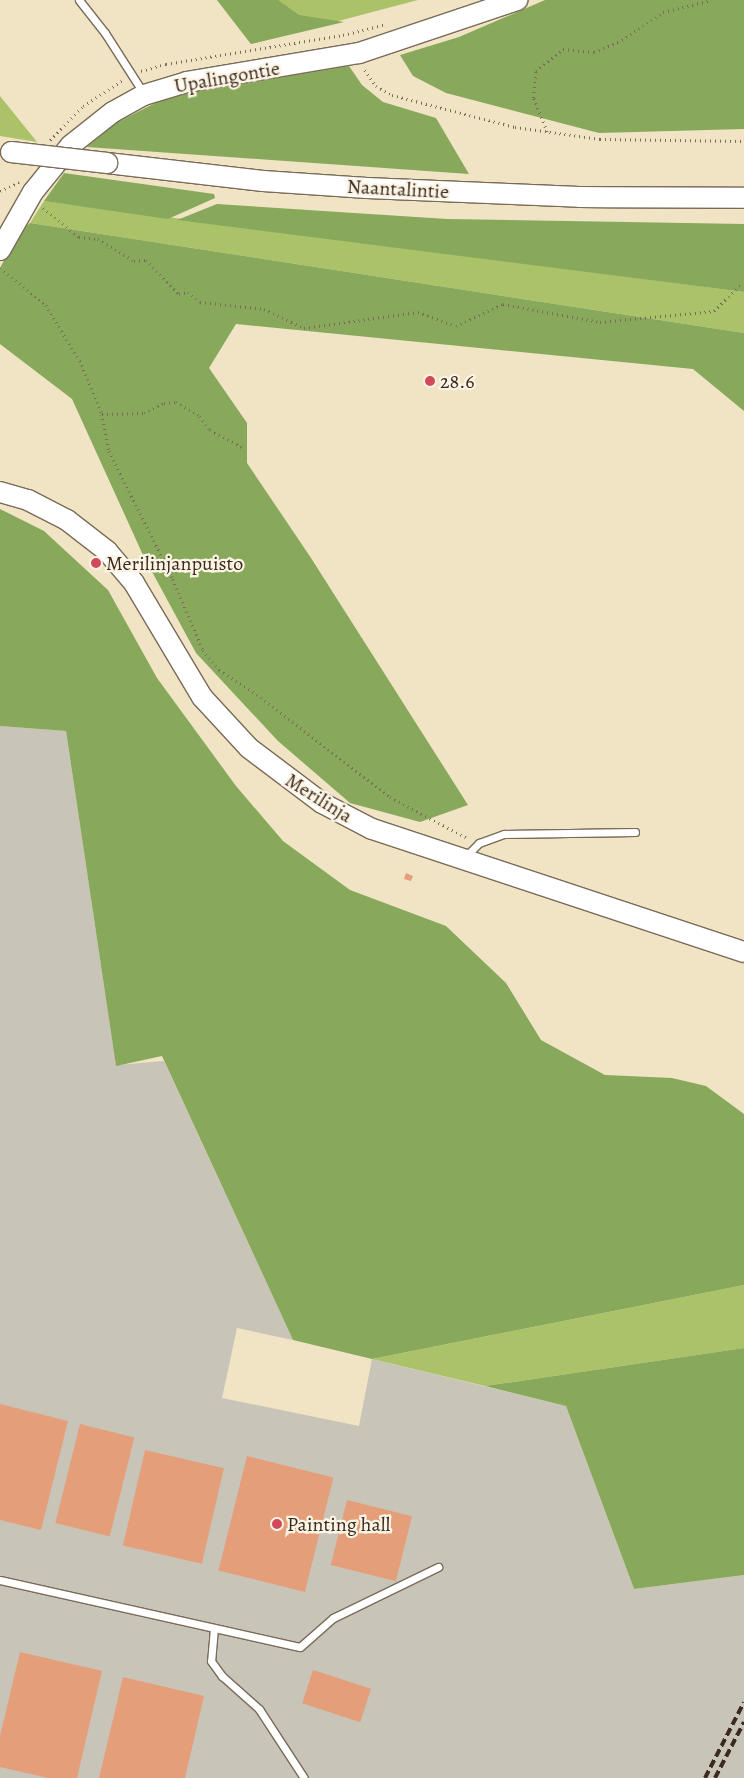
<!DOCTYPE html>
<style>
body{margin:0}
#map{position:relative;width:744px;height:1778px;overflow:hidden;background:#f0e4c5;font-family:Alegreya,serif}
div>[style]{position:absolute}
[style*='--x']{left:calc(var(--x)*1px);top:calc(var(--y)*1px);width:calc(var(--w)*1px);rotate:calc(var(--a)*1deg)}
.industrial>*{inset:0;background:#c8c4b8}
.green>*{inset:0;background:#abc368}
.forest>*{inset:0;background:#88a95c}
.building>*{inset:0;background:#e49f7a;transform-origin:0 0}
.path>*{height:2.5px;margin-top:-1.25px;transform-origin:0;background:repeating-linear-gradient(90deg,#7a6b58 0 1px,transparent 0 5px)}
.roads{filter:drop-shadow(1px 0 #7a6b58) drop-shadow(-1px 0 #7a6b58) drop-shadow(0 1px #7a6b58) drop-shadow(0 -1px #7a6b58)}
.lane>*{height:7px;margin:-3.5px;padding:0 3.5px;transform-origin:3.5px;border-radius:3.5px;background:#fff}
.secondary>*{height:20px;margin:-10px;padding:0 10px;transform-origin:10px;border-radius:10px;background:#fff}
.rail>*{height:4px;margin-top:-2px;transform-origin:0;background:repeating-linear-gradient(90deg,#3b2a1e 0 8px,transparent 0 12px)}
.bridges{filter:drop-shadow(1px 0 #7a6b58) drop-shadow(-1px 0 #7a6b58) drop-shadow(0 1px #7a6b58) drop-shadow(0 -1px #7a6b58)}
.secondary-bridge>*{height:20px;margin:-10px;padding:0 10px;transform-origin:10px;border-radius:10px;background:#fff}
.dots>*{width:14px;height:14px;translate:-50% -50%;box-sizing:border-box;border:2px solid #fcf5e5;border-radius:50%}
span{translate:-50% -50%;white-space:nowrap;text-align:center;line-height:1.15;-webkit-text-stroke:4.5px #fcf5e5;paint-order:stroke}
.street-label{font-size:20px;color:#3b2a1e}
.poi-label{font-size:20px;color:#3b2a1e}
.left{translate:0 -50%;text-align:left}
</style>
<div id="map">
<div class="industrial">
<i style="clip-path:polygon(0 726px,66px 731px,116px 1065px,164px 1061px,293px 1340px,237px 1328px,222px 1398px,359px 1426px,372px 1359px,566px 1406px,634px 1589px,744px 1575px,744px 1778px,0 1778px)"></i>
</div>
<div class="green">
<i style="clip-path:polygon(217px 0,418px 0,251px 44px)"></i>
<i style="clip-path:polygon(0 96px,37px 142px,0 136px)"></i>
<i style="clip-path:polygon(44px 201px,744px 292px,744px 333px,30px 223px)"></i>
<i style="clip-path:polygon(744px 1285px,744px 1348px,485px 1386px,372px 1359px)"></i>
</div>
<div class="forest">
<i style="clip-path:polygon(217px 0,278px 0,299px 15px,344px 22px,251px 44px)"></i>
<i style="clip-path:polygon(545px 0,744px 0,744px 129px,599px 133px,446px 93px,413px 76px,400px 55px,459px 37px)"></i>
<i style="clip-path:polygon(349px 66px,362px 85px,383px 102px,436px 118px,469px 174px,87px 147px,116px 123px,169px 96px)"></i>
<i style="clip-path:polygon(64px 173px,214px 194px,215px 198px,168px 219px,44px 201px)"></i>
<i style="clip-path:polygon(217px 204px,447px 219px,744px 224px,744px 292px,177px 220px)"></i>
<i style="clip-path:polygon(30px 223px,744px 333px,744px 411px,693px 369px,236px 324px,209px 368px,247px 423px,247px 463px,311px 558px,468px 805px,420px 822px,350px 803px,278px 741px,196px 653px,143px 555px,72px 399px,0 344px,0 268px,19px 232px)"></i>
<i style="clip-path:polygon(0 509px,44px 531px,108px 590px,157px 678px,236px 786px,283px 841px,350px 890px,446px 926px,506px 983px,541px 1040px,605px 1075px,672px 1078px,706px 1086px,744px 1114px,744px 1285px,372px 1359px,293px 1340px,162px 1056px,116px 1066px,66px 731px,0 726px)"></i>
<i style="clip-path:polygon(744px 1348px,744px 1575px,634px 1589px,566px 1406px,485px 1386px)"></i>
</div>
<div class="building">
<i style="clip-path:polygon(406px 873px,413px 876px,411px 881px,404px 879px)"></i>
<i style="clip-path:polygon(0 1404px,68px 1421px,41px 1530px,0 1520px)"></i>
<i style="left:80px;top:1424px;width:56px;height:102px;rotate:14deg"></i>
<i style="left:145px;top:1450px;width:81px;height:98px;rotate:13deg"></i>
<i style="left:247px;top:1456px;width:89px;height:118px;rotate:14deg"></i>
<i style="left:347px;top:1500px;width:67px;height:67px;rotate:14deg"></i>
<i style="clip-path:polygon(20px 1652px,102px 1671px,77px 1778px,48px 1778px,0 1767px,0 1736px)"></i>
<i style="left:313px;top:1670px;width:61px;height:35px;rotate:18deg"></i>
<i style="clip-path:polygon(123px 1677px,204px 1696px,185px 1778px,99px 1778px)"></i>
</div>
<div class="path">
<i style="--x:365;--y:70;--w:19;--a:55"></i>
<i style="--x:376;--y:86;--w:18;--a:29"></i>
<i style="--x:392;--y:95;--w:127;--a:14.6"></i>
<i style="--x:515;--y:127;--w:86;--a:8"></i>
<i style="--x:600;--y:139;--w:144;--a:0.8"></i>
<i style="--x:141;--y:71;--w:26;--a:-16"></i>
<i style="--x:166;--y:64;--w:179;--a:-9.3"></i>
<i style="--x:343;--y:35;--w:44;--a:-14.3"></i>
<i style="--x:547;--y:132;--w:37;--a:-112"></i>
<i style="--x:533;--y:98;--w:27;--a:-84"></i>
<i style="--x:536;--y:71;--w:35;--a:-39"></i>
<i style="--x:563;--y:49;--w:31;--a:6"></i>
<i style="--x:594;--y:52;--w:30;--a:-23"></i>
<i style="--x:622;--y:40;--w:50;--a:-34.3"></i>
<i style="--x:663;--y:12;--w:50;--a:-13.8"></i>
<i style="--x:50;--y:140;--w:47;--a:-45.9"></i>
<i style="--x:83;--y:106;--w:48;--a:-33"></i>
<i style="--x:0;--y:191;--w:21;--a:-25"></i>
<i style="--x:43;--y:208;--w:46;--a:38.9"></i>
<i style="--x:79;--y:237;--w:19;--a:6"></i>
<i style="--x:98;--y:239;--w:42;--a:31.4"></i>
<i style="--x:134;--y:261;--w:12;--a:-5"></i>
<i style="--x:146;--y:260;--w:47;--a:45.9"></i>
<i style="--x:179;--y:294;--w:9;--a:-13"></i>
<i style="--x:188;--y:292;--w:16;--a:40"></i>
<i style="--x:200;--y:302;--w:64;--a:6.2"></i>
<i style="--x:264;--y:309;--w:44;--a:25.4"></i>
<i style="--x:304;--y:328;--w:115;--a:-8"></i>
<i style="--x:418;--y:312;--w:40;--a:20.2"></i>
<i style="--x:456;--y:326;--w:52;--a:-25.1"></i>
<i style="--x:503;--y:304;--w:99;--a:10.5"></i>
<i style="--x:600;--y:322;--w:115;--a:-5.5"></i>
<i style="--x:714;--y:311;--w:35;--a:-45"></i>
<i style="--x:739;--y:286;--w:5;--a:0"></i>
<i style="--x:0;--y:268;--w:59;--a:38.8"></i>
<i style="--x:46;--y:305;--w:70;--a:59"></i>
<i style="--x:82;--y:365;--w:53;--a:67.8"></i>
<i style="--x:102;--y:414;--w:38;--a:79"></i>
<i style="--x:109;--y:451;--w:143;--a:63.4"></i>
<i style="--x:173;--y:579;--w:77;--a:67.1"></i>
<i style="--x:203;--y:650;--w:26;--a:51"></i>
<i style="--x:219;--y:670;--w:50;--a:32.7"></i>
<i style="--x:261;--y:697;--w:163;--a:37.8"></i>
<i style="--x:390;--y:797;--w:89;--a:28"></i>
<i style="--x:102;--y:414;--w:42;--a:-1.4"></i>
<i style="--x:144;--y:413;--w:22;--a:-27"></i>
<i style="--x:164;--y:403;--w:12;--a:-5"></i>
<i style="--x:176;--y:402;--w:28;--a:30"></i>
<i style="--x:200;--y:416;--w:17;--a:54"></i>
<i style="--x:210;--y:430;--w:36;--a:28"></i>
</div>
<div class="roads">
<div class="lane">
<i style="--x:79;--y:0;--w:42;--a:51.8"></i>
<i style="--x:105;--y:33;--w:72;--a:57.4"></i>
<i style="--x:465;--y:857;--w:20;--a:-45"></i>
<i style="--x:479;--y:843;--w:27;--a:-20"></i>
<i style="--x:504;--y:834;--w:131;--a:-0.9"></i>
<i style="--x:0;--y:1580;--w:307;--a:12.6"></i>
<i style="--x:300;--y:1647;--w:44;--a:-41.3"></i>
<i style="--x:333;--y:1618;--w:117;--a:-25.9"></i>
<i style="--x:214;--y:1628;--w:33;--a:95"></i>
<i style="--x:211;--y:1661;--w:19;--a:54"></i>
<i style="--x:222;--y:1676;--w:50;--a:41.7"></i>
<i style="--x:259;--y:1709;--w:82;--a:56.9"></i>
</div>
<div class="secondary">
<i style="--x:107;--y:163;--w:157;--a:6.6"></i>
<i style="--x:263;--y:181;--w:104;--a:3.9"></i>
<i style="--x:367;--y:188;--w:212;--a:2.4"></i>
<i style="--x:579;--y:197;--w:165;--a:0.3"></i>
<i style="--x:0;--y:250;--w:67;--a:-60.4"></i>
<i style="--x:33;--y:192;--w:60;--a:-51"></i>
<i style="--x:71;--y:145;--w:53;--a:-38.2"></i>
<i style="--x:113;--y:112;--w:35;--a:-29"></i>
<i style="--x:144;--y:95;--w:45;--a:-16.8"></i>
<i style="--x:187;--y:82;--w:174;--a:-9.6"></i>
<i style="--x:359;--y:53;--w:167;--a:-18.5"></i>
<i style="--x:0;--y:492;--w:29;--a:16"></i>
<i style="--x:28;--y:500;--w:44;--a:27.1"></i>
<i style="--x:67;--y:520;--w:51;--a:37.8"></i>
<i style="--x:107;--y:551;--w:42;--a:49.8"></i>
<i style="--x:134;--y:583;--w:133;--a:59.2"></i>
<i style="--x:202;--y:697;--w:69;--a:47.3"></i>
<i style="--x:249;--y:748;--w:91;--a:37"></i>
<i style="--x:322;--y:803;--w:56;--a:27.5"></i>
<i style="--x:372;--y:829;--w:392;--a:18.3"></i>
</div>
</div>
<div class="rail">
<i style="--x:705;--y:1778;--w:85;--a:-62.8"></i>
<i style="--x:715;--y:1778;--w:63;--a:-62.6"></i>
</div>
<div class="bridges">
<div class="secondary-bridge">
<i style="--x:11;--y:152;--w:97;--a:6.5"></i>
</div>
</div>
<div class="dots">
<i style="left:430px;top:381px;background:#d1495b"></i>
<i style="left:96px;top:563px;background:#d1495b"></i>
<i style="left:277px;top:1524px;background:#d1495b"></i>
</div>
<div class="street-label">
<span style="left:227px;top:77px;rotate:-10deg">Upalingontie</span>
<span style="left:398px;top:189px;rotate:3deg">Naantalintie</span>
<span style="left:319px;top:798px;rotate:32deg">Merilinja</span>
</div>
<div class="poi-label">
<span class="left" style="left:440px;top:381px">28.6</span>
<span class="left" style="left:106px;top:563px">Merilinjanpuisto</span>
<span class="left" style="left:287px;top:1524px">Painting hall</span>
</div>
</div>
